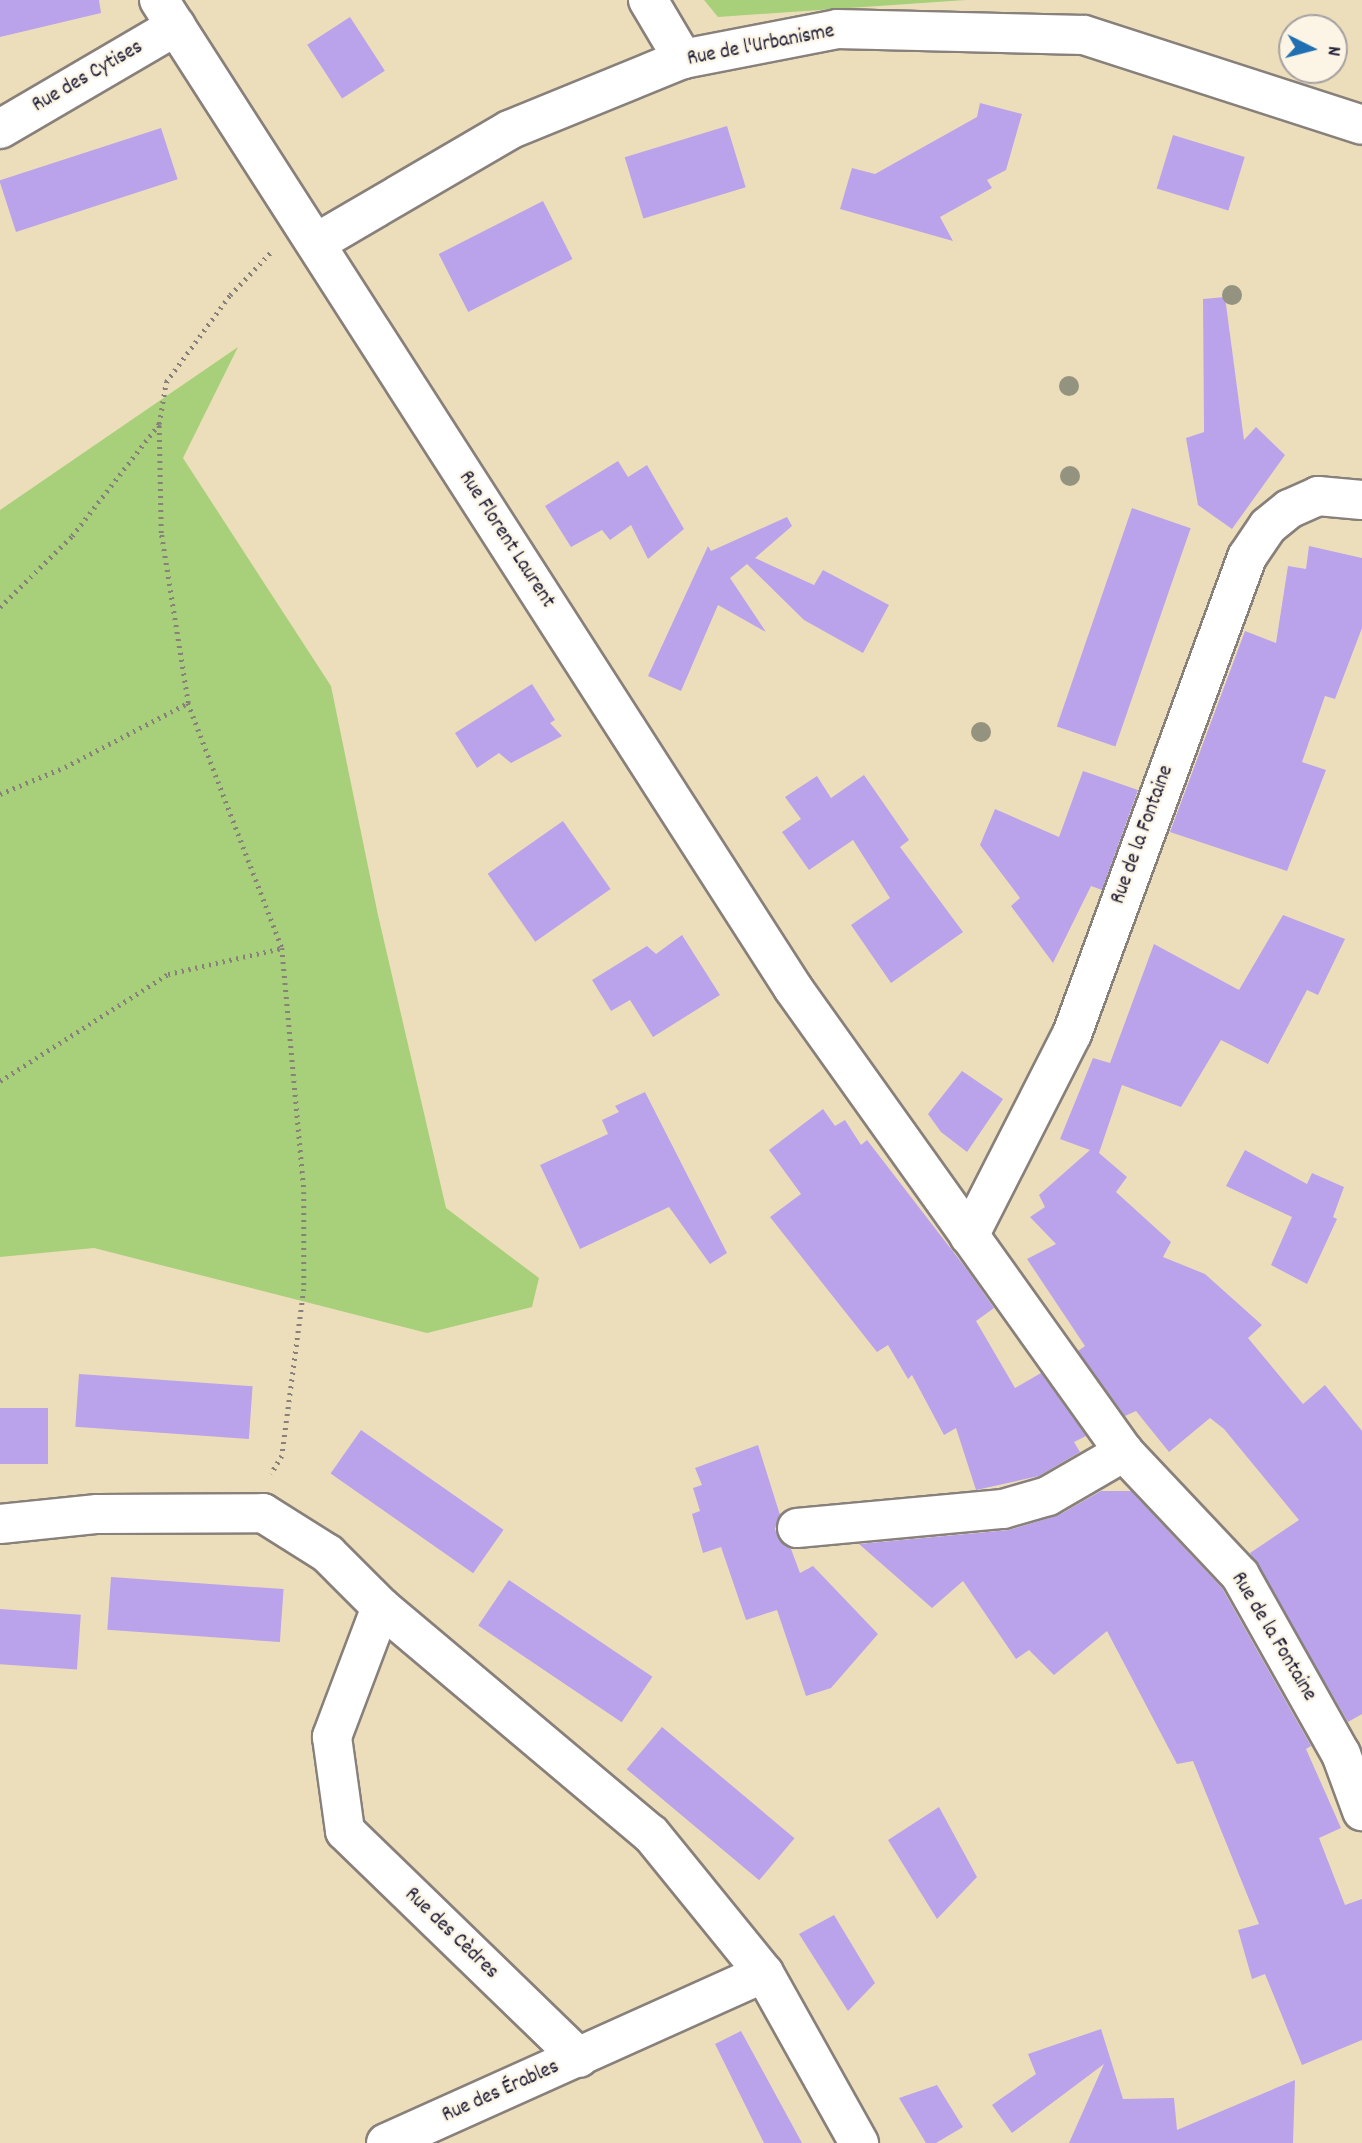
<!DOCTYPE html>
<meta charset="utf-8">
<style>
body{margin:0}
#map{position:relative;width:1362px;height:2143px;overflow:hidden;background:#eddebb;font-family:Dekko,sans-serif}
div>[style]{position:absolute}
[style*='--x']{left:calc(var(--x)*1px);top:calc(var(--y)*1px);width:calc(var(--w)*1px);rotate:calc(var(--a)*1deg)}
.green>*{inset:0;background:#a8d07a}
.building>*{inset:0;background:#baa3ea;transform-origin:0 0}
.path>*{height:4.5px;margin-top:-2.25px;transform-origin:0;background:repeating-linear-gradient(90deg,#88807b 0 2px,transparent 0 7px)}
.roads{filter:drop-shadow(2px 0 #88807b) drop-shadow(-2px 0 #88807b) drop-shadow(0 2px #88807b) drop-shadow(0 -2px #88807b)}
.street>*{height:38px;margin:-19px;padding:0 19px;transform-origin:19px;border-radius:19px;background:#fff}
.trees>*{width:20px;height:20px;margin:-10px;border-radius:50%;background:#93937f}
span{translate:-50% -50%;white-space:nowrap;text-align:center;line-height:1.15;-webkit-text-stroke:5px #fcf5e5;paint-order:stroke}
.street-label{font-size:21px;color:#22223b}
.north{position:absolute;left:1278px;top:14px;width:70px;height:70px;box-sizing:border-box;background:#fcf5e5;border:2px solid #a5a1a1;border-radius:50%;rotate:96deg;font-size:19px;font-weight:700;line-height:28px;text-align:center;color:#22223b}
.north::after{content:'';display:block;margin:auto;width:24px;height:32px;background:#1f6fb2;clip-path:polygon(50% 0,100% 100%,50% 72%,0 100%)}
</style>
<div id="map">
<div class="green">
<i style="clip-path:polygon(704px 0,966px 0,718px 17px)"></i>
<i style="clip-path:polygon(238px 347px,183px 458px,331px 686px,378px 915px,446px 1208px,539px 1278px,532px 1307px,427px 1333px,94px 1248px,0 1257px,0 510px)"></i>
</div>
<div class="building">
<i style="clip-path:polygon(0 0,99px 0,101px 13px,0 37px)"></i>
<i style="left:350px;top:17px;width:64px;height:51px;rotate:57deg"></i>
<i style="clip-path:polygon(980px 103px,1022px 114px,1006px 170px,987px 180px,992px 188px,940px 217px,953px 241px,840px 209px,852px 168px,875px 174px,977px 117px)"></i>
<i style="left:727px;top:126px;width:64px;height:107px;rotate:73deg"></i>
<i style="left:161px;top:128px;width:54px;height:170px;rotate:72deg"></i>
<i style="left:1173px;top:135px;width:75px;height:56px;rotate:17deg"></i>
<i style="left:543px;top:201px;width:65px;height:117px;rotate:63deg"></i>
<i style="clip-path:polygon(1225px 297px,1244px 440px,1256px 427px,1285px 455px,1232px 529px,1198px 505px,1186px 438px,1204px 432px,1203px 299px)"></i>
<i style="clip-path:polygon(618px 461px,628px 477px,647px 465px,684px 529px,648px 559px,631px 525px,610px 540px,602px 530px,571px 547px,545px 506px)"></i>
<i style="left:1132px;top:508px;width:62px;height:231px;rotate:19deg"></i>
<i style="clip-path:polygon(787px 517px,792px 526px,755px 558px,814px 585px,823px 570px,889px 605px,863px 653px,804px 620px,747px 564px,730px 578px,766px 632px,718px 605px,681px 691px,648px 676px,708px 546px,711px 551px)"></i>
<i style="clip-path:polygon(1309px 546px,1362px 558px,1362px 628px,1335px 699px,1325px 696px,1302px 762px,1326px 770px,1287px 871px,1170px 832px,1245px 631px,1276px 643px,1288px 566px,1306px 569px)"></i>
<i style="clip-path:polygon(532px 684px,555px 720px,550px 723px,562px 736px,511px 763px,499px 753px,477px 768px,455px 733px)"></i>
<i style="clip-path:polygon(1083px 771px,1138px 790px,1102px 890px,1091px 886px,1053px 963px,1011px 906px,1020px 898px,980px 845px,995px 809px,1059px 837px)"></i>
<i style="clip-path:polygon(864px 775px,909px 840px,900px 847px,963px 932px,891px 983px,851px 925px,890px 898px,853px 840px,809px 870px,782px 832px,801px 819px,785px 797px,817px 776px,831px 798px)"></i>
<i style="left:563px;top:821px;width:83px;height:92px;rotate:55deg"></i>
<i style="clip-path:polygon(1283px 915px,1345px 939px,1318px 995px,1307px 990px,1268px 1064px,1221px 1040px,1181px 1107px,1122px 1085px,1099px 1153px,1127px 1177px,1116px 1192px,1171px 1242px,1163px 1257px,1205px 1274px,1262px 1325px,1248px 1338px,1303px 1404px,1325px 1385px,1362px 1431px,1362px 1714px,1348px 1722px,1250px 1553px,1299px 1520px,1224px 1429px,1210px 1418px,1169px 1452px,1136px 1411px,1125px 1416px,1078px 1351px,1085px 1346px,1027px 1259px,1056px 1244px,1030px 1217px,1045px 1207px,1039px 1195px,1090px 1150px,1060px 1139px,1093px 1058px,1110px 1063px,1154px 944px,1239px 990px)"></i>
<i style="clip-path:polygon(682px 935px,720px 995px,653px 1037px,630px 1000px,611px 1011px,592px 980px,647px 946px,656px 954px)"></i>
<i style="clip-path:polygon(962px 1071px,1003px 1099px,967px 1152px,941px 1132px,928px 1114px)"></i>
<i style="clip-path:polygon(645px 1092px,727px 1253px,710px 1264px,669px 1207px,580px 1249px,540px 1165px,608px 1134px,602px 1120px,619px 1112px,615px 1106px)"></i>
<i style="clip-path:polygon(823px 1109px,835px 1126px,845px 1120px,861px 1145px,867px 1140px,968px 1271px,994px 1308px,976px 1321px,1015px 1388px,1041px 1373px,1086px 1436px,1074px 1442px,1080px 1452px,1039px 1476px,976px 1490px,956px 1428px,944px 1435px,912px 1375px,908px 1379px,888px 1345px,877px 1352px,770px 1217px,801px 1194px,769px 1150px)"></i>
<i style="clip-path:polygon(1245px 1150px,1307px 1184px,1312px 1173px,1344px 1187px,1333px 1217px,1337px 1219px,1307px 1284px,1271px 1265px,1292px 1217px,1226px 1186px)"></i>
<i style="left:79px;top:1374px;width:174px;height:53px;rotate:4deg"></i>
<i style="left:48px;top:1408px;width:56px;height:48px;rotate:90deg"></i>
<i style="left:361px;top:1430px;width:174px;height:53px;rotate:35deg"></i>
<i style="clip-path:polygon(758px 1445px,780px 1515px,775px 1529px,779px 1540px,791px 1549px,800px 1573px,813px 1566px,878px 1634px,831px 1688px,806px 1696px,777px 1610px,746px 1620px,721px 1547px,703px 1553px,692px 1514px,700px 1511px,693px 1488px,702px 1485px,695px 1468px)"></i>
<i style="clip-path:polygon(1101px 1491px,1131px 1491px,1222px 1588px,1311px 1746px,1306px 1749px,1341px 1828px,1319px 1838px,1345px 1905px,1362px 1899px,1362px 2040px,1302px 2065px,1265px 1974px,1252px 1979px,1238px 1930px,1259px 1924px,1193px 1761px,1177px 1764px,1107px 1631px,1054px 1675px,1029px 1650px,1016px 1659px,963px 1581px,932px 1608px,859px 1544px,1009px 1530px,1059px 1515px)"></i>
<i style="left:111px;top:1577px;width:173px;height:53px;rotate:4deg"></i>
<i style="left:509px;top:1580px;width:173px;height:55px;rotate:34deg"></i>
<i style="left:0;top:1609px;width:81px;height:55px;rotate:4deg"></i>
<i style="left:662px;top:1727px;width:173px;height:55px;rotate:40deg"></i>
<i style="clip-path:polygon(939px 1807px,977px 1877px,937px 1919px,888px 1840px)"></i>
<i style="clip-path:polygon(834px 1915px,875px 1983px,848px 2011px,799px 1934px)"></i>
<i style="clip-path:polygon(1101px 2029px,1123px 2099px,1174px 2098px,1177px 2130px,1295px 2080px,1293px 2143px,1069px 2143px,1104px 2064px,1012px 2133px,992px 2105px,1036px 2074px,1028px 2054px)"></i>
<i style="clip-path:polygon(741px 2031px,802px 2143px,764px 2143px,715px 2044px)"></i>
<i style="clip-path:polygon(937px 2085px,963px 2127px,936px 2143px,926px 2143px,899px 2098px)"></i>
</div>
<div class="path">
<i style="--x:0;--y:607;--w:101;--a:-44.6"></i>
<i style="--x:72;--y:536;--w:142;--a:-52.2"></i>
<i style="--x:159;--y:424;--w:43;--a:-80.5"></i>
<i style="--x:166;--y:382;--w:108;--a:-53.7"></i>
<i style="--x:230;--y:295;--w:61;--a:-46.3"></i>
<i style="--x:188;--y:703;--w:262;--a:69"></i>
<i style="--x:282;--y:948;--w:245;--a:84.8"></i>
<i style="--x:304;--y:1192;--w:97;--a:90"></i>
<i style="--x:304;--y:1289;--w:168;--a:97.5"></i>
<i style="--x:282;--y:1456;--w:21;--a:121"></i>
<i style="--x:0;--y:794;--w:70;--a:-22.6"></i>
<i style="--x:65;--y:767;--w:139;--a:-27.5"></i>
<i style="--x:188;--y:703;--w:172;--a:-99"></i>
<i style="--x:161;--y:533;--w:108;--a:-91.1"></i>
<i style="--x:0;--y:1081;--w:199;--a:-32.5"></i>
<i style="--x:168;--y:974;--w:117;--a:-12.8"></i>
</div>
<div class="roads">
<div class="street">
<i style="--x:159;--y:0;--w:1174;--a:57.31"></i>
<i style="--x:793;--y:988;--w:570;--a:54.5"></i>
<i style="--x:1124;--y:1452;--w:169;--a:46.7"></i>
<i style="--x:1240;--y:1575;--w:206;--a:60.6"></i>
<i style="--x:1341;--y:1754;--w:61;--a:69.8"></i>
<i style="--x:648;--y:0;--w:69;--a:59.3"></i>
<i style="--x:0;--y:129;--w:204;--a:-30.3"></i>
<i style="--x:316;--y:243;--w:224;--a:-30.3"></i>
<i style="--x:509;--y:130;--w:188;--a:-22.2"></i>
<i style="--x:683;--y:59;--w:157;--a:-11"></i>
<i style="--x:837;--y:29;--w:247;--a:1.4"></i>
<i style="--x:1084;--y:35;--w:292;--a:17.9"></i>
<i style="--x:969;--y:1236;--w:227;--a:-63"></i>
<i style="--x:1072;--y:1034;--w:508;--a:-69.85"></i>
<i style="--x:1247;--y:557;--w:37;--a:-56"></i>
<i style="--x:1268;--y:526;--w:27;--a:-39"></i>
<i style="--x:1289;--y:509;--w:32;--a:-24"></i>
<i style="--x:1318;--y:496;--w:44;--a:5.2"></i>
<i style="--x:0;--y:1524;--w:98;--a:-5.9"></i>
<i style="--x:97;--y:1514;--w:166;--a:-0.3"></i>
<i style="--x:263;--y:1513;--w:77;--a:32.2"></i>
<i style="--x:328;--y:1554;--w:75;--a:45"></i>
<i style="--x:381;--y:1607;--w:353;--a:40.1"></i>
<i style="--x:651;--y:1834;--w:179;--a:50.9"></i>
<i style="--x:764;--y:1973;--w:195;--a:60.8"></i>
<i style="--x:797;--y:1528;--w:207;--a:-5.3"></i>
<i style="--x:1003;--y:1509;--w:47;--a:-16.1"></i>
<i style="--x:1048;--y:1496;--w:88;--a:-30.1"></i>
<i style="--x:381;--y:1607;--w:139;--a:110.7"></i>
<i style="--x:332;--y:1737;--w:95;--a:82.1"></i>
<i style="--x:345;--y:1831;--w:326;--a:44.1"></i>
<i style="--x:386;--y:2143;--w:414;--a:-24.2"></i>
</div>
</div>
<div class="trees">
<i style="left:1232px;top:295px"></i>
<i style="left:1069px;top:386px"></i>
<i style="left:1070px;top:476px"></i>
<i style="left:981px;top:732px"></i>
</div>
<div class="street-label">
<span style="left:761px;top:46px;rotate:-11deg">Rue de l'Urbanisme</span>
<span style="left:88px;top:77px;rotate:-30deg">Rue des Cytises</span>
<span style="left:506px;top:540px;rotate:57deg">Rue Florent Laurent</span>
<span style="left:1143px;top:835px;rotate:-70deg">Rue de la Fontaine</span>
<span style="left:1273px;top:1637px;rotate:59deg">Rue de la Fontaine</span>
<span style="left:451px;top:1934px;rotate:44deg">Rue des Cèdres</span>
<span style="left:501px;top:2092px;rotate:-24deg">Rue des Érables</span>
</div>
<div class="north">N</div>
</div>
